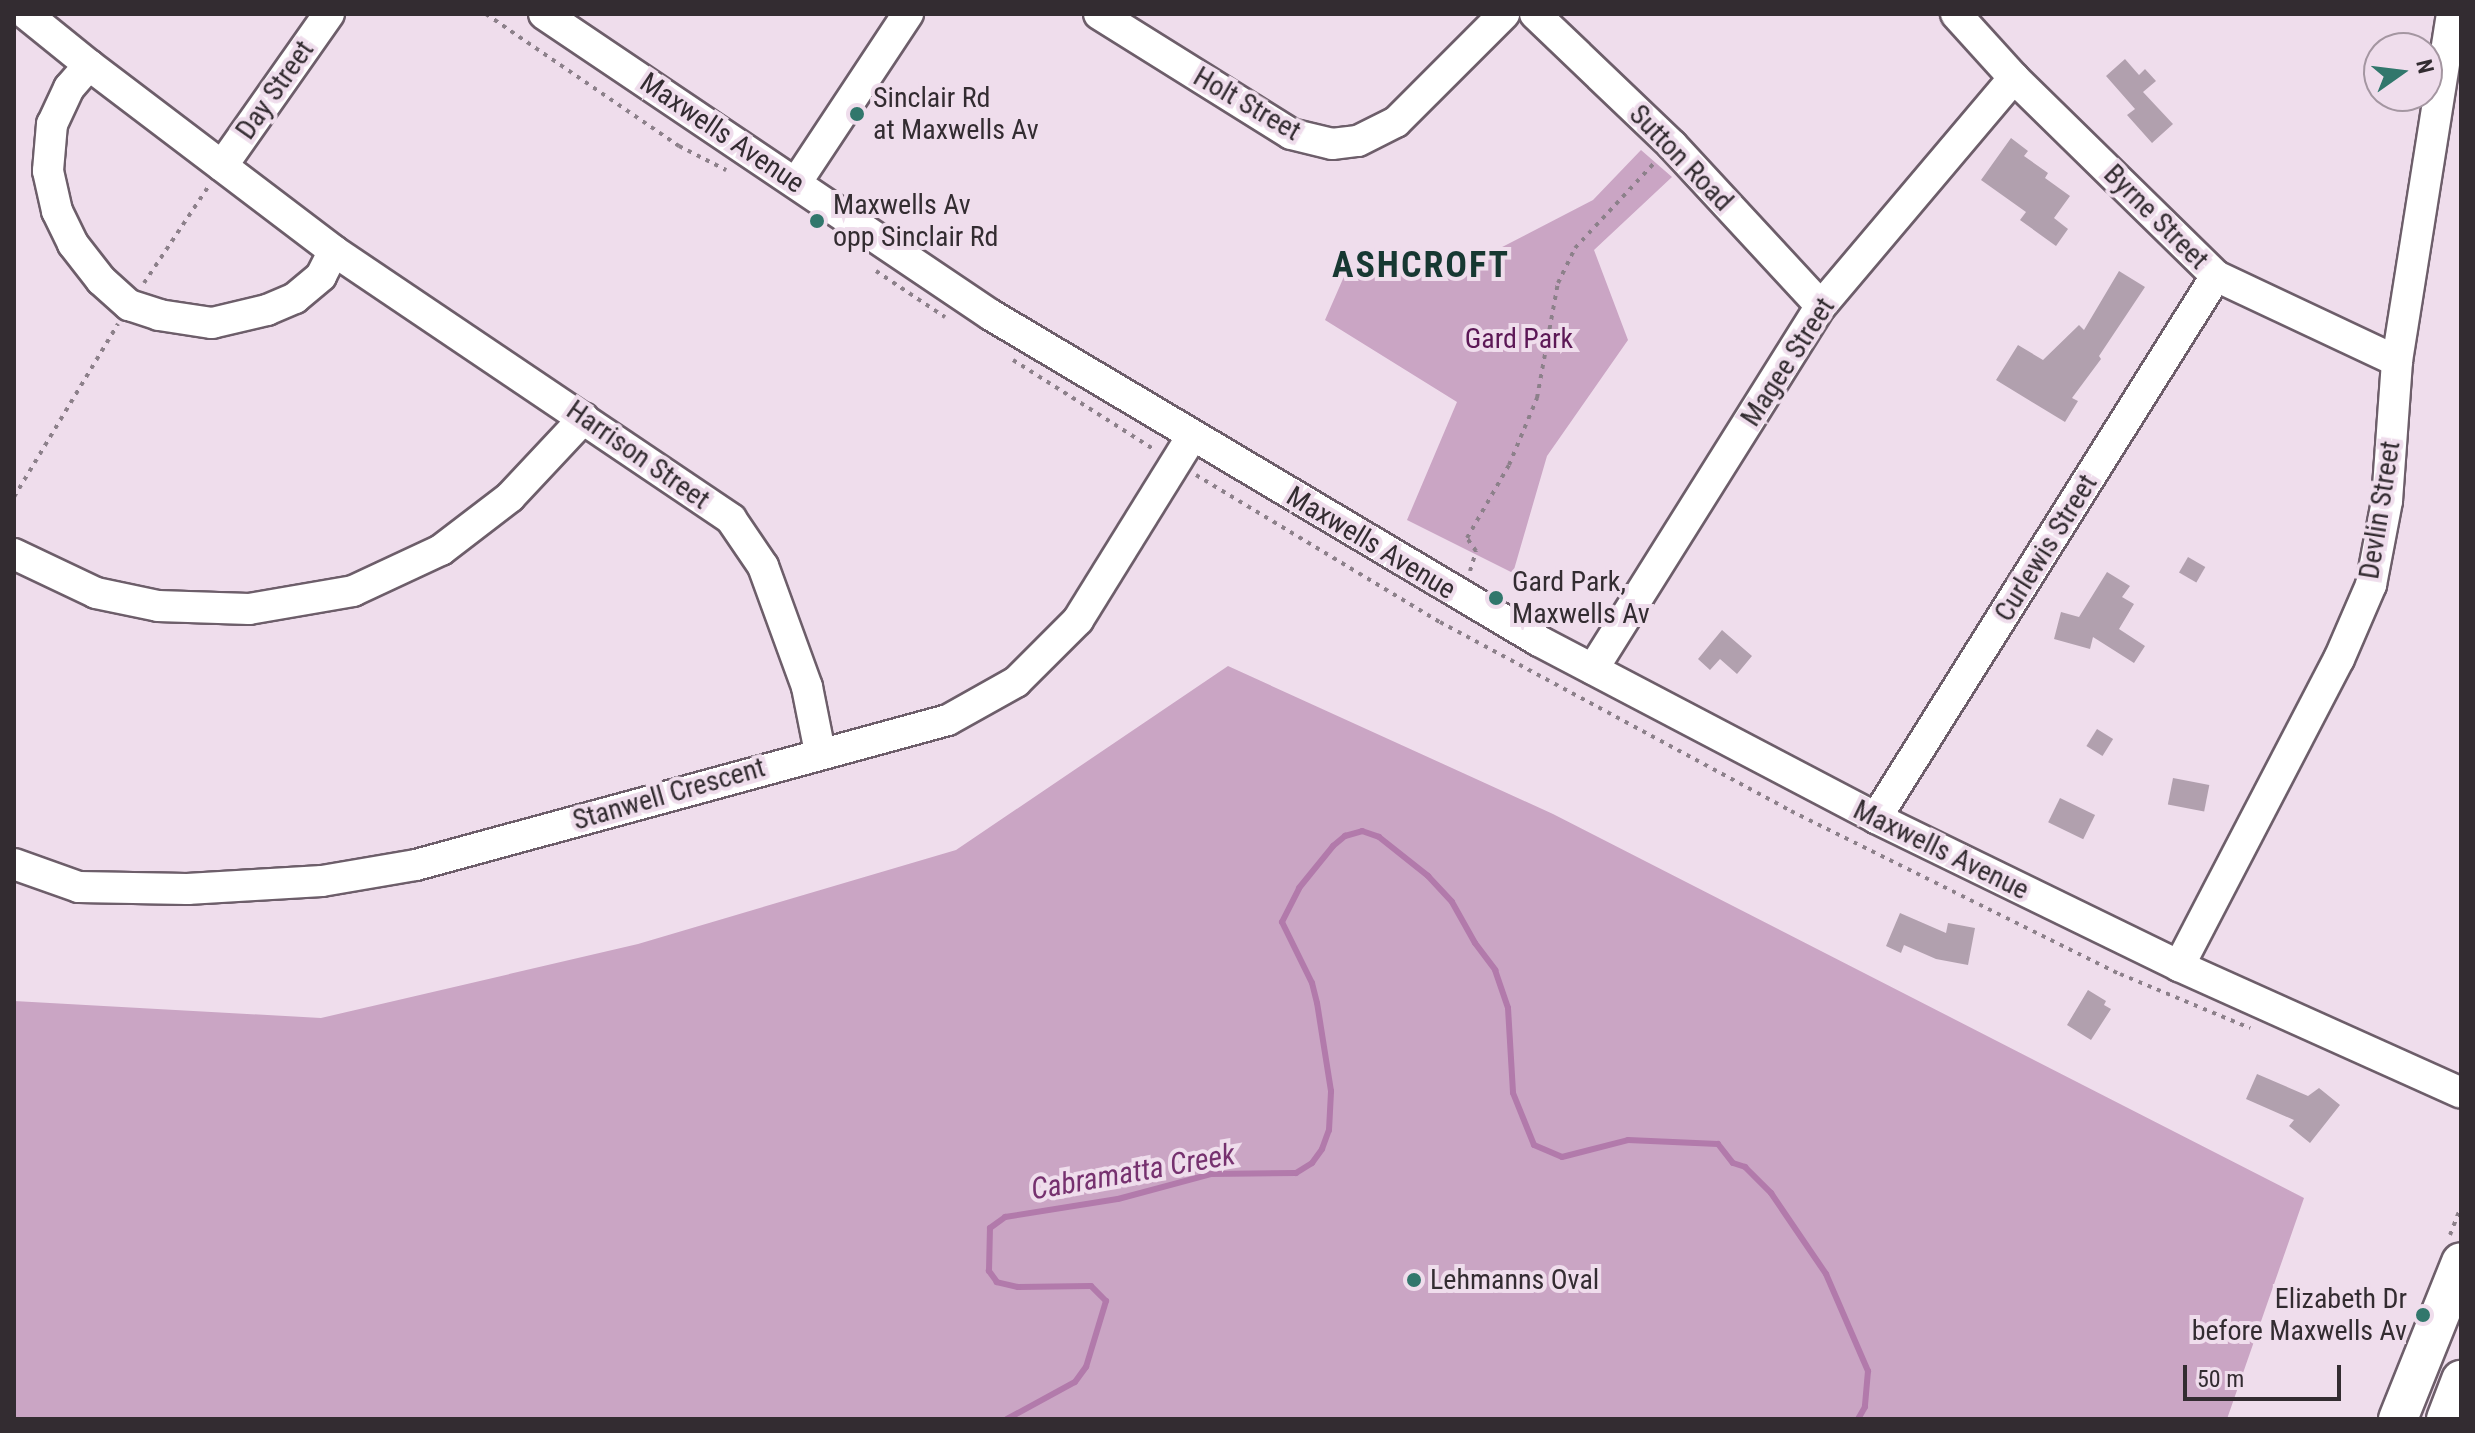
<!DOCTYPE html>
<style>
body{margin:0}
#map{position:relative;width:2475px;height:1433px;overflow:hidden;background:#efddec;font-family:"Roboto Condensed",sans-serif}
div>[style]{position:absolute}
[style*='--x']{left:calc(var(--x)*1px);top:calc(var(--y)*1px);width:calc(var(--w)*1px);rotate:calc(var(--a)*1deg)}
.green>*{inset:0;background:#caa5c4}
.stream>*{height:6px;margin:-3px;padding:0 3px;transform-origin:3px;border-radius:3px;background:#b27aab}
.building>*{inset:0;background:#b1a0ae;transform-origin:0 0}
.path>*{height:4px;margin-top:-2px;transform-origin:0;background:repeating-linear-gradient(90deg,#8c808a 0 4px,transparent 0 10px)}
.roads{filter:drop-shadow(2px 0 #6d5e6a) drop-shadow(-2px 0 #6d5e6a) drop-shadow(0 2px #6d5e6a) drop-shadow(0 -2px #6d5e6a)}
.minor>*{height:30px;margin:-15px;padding:0 15px;transform-origin:15px;border-radius:15px;background:#fff}
.major>*{height:38px;margin:-19px;padding:0 19px;transform-origin:19px;border-radius:19px;background:#fff}
.dots>*{width:22px;height:22px;translate:-50% -50%;box-sizing:border-box;border:4px solid #efddec;border-radius:50%}
span{translate:-50% -50%;white-space:nowrap;text-align:center;line-height:1.15;-webkit-text-stroke:8px #efddec;paint-order:stroke}
.street-label{font-size:28px;color:#332c31}
.poi-label{font-size:28px;color:#332c31}
.left{translate:0 -50%;text-align:left}
.right{translate:-100% -50%;text-align:right}
.park-label{font-size:28px;color:#5c1856}
.water-label{font-size:30px;color:#76316f;font-style:italic}
.district-label{font-size:36px;color:#173832;font-weight:700;letter-spacing:2px}
.frame{position:absolute;inset:0;border:16px solid #332c31;pointer-events:none}
.north{position:absolute;left:2363px;top:32px;width:80px;height:80px;box-sizing:border-box;background:#efddec;border:2px solid #a496a1;border-radius:50%;rotate:76deg;font-size:22px;font-weight:700;line-height:32px;text-align:center;color:#332c31}
.north::after{content:'';display:block;margin:auto;width:28px;height:36px;background:#31776c;clip-path:polygon(50% 0,100% 100%,50% 72%,0 100%)}
.scale{position:absolute;left:2183px;top:1365px;width:158px;height:36px;box-sizing:border-box;border:4px solid #332c31;border-top:0;padding-left:10px;font-size:24px;line-height:28px;white-space:nowrap;color:#332c31;-webkit-text-stroke:6px #efddec;paint-order:stroke}
</style>
<div id="map">
<div class="green">
<i style="clip-path:polygon(1641px 150px,1672px 177px,1594px 250px,1628px 340px,1547px 456px,1513px 573px,1407px 520px,1457px 402px,1325px 320px,1349px 265px,1446px 276px,1593px 200px)"></i>
<i style="clip-path:polygon(1228px 666px,1553px 814px,2304px 1198px,2227px 1419px,14px 1419px,14px 1001px,321px 1018px,638px 944px,956px 850px)"></i>
</div>
<div class="stream">
<i style="--x:1007;--y:1419;--w:77;--a:-28.6"></i>
<i style="--x:1075;--y:1382;--w:19;--a:-54"></i>
<i style="--x:1086;--y:1367;--w:69;--a:-73.1"></i>
<i style="--x:1106;--y:1301;--w:21;--a:-135"></i>
<i style="--x:1091;--y:1286;--w:73;--a:179.2"></i>
<i style="--x:1018;--y:1287;--w:22;--a:-167"></i>
<i style="--x:997;--y:1282;--w:14;--a:-126"></i>
<i style="--x:989;--y:1271;--w:43;--a:-88.7"></i>
<i style="--x:990;--y:1228;--w:19;--a:-36"></i>
<i style="--x:1005;--y:1217;--w:114;--a:-9.1"></i>
<i style="--x:1118;--y:1199;--w:96;--a:-15"></i>
<i style="--x:1211;--y:1174;--w:85;--a:-0.7"></i>
<i style="--x:1296;--y:1173;--w:19;--a:-32"></i>
<i style="--x:1312;--y:1163;--w:17;--a:-54"></i>
<i style="--x:1322;--y:1149;--w:20;--a:-70"></i>
<i style="--x:1329;--y:1130;--w:39;--a:-87"></i>
<i style="--x:1331;--y:1091;--w:89;--a:-99"></i>
<i style="--x:1317;--y:1003;--w:21;--a:-104"></i>
<i style="--x:1312;--y:983;--w:68;--a:-116.2"></i>
<i style="--x:1282;--y:922;--w:38;--a:-63"></i>
<i style="--x:1299;--y:888;--w:54;--a:-51"></i>
<i style="--x:1333;--y:846;--w:16;--a:-40"></i>
<i style="--x:1345;--y:836;--w:18;--a:-16"></i>
<i style="--x:1362;--y:831;--w:18;--a:19"></i>
<i style="--x:1379;--y:837;--w:63;--a:38.5"></i>
<i style="--x:1428;--y:876;--w:35;--a:47"></i>
<i style="--x:1452;--y:902;--w:47;--a:60.7"></i>
<i style="--x:1475;--y:943;--w:34;--a:53"></i>
<i style="--x:1495;--y:970;--w:40;--a:71.1"></i>
<i style="--x:1508;--y:1008;--w:85;--a:86.6"></i>
<i style="--x:1513;--y:1093;--w:56;--a:68"></i>
<i style="--x:1534;--y:1145;--w:30;--a:23"></i>
<i style="--x:1562;--y:1157;--w:68;--a:-14.4"></i>
<i style="--x:1628;--y:1140;--w:90;--a:2.5"></i>
<i style="--x:1718;--y:1144;--w:24;--a:52"></i>
<i style="--x:1733;--y:1163;--w:13;--a:18"></i>
<i style="--x:1745;--y:1167;--w:37;--a:45"></i>
<i style="--x:1771;--y:1193;--w:98;--a:55.8"></i>
<i style="--x:1826;--y:1274;--w:106;--a:66.6"></i>
<i style="--x:1868;--y:1371;--w:36;--a:95"></i>
<i style="--x:1865;--y:1407;--w:14;--a:120"></i>
</div>
<div class="building">
<i style="clip-path:polygon(2125px 59px,2139px 75px,2145px 69px,2156px 81px,2143px 92px,2173px 124px,2152px 143px,2127px 115px,2135px 109px,2106px 76px)"></i>
<i style="clip-path:polygon(2011px 138px,2028px 151px,2024px 156px,2048px 173px,2045px 178px,2070px 196px,2054px 218px,2068px 229px,2056px 246px,2020px 220px,2026px 212px,1981px 180px)"></i>
<i style="clip-path:polygon(2119px 271px,2145px 287px,2099px 356px,2101px 359px,2072px 398px,2078px 401px,2065px 422px,1996px 380px,2018px 345px,2043px 360px,2079px 325px,2084px 330px)"></i>
<i style="left:2188px;top:557px;width:20px;height:18px;rotate:30deg"></i>
<i style="clip-path:polygon(2107px 572px,2130px 586px,2122px 597px,2134px 604px,2119px 629px,2145px 646px,2134px 663px,2093px 637px,2090px 649px,2054px 639px,2061px 612px,2079px 617px)"></i>
<i style="clip-path:polygon(1722px 630px,1752px 656px,1737px 674px,1720px 659px,1710px 670px,1698px 659px)"></i>
<i style="left:2097px;top:729px;width:19px;height:20px;rotate:32deg"></i>
<i style="left:2173px;top:778px;width:37px;height:27px;rotate:11deg"></i>
<i style="left:2060px;top:798px;width:39px;height:27px;rotate:26deg"></i>
<i style="clip-path:polygon(1900px 913px,1946px 933px,1948px 923px,1975px 928px,1968px 965px,1936px 959px,1904px 945px,1901px 953px,1886px 946px)"></i>
<i style="clip-path:polygon(2088px 990px,2106px 1001px,2104px 1005px,2111px 1009px,2091px 1040px,2067px 1025px)"></i>
<i style="clip-path:polygon(2257px 1074px,2308px 1096px,2319px 1088px,2340px 1105px,2310px 1143px,2289px 1126px,2294px 1120px,2246px 1099px)"></i>
</div>
<div class="path">
<i style="--x:486;--y:14;--w:234;--a:34.4"></i>
<i style="--x:679;--y:146;--w:53;--a:27.1"></i>
<i style="--x:876;--y:271;--w:83;--a:33.7"></i>
<i style="--x:144;--y:283;--w:115;--a:-56.3"></i>
<i style="--x:1013;--y:360;--w:168;--a:32.4"></i>
<i style="--x:1196;--y:475;--w:285;--a:31.1"></i>
<i style="--x:1440;--y:622;--w:399;--a:28.3"></i>
<i style="--x:1791;--y:811;--w:367;--a:26.4"></i>
<i style="--x:2120;--y:974;--w:141;--a:22.6"></i>
<i style="--x:14;--y:497;--w:202;--a:-59"></i>
<i style="--x:1470;--y:571;--w:21;--a:-73"></i>
<i style="--x:1476;--y:551;--w:16;--a:-125"></i>
<i style="--x:1467;--y:538;--w:84;--a:-60.1"></i>
<i style="--x:1509;--y:465;--w:73;--a:-67.3"></i>
<i style="--x:1537;--y:398;--w:117;--a:-79.7"></i>
<i style="--x:1558;--y:283;--w:39;--a:-64"></i>
<i style="--x:1575;--y:248;--w:119;--a:-47"></i>
<i style="--x:2450;--y:1235;--w:30;--a:-69"></i>
</div>
<div class="roads">
<div class="minor">
<i style="--x:26;--y:14;--w:81;--a:39"></i>
<i style="--x:89;--y:65;--w:308;--a:37.2"></i>
<i style="--x:334;--y:251;--w:479;--a:34"></i>
<i style="--x:731;--y:519;--w:57;--a:55.8"></i>
<i style="--x:763;--y:566;--w:129;--a:70"></i>
<i style="--x:807;--y:687;--w:66;--a:78.7"></i>
<i style="--x:544;--y:14;--w:539;--a:33.96"></i>
<i style="--x:991;--y:315;--w:638;--a:30.75"></i>
<i style="--x:1539;--y:641;--w:381;--a:27.7"></i>
<i style="--x:1876;--y:818;--w:337;--a:26"></i>
<i style="--x:2179;--y:966;--w:309;--a:24.2"></i>
<i style="--x:1099;--y:14;--w:226;--a:32"></i>
<i style="--x:1291;--y:134;--w:42;--a:13.7"></i>
<i style="--x:1332;--y:144;--w:26;--a:-7"></i>
<i style="--x:1358;--y:141;--w:42;--a:-26.6"></i>
<i style="--x:1396;--y:122;--w:153;--a:-45"></i>
<i style="--x:1535;--y:14;--w:190;--a:43.7"></i>
<i style="--x:1672;--y:145;--w:219;--a:47.2"></i>
<i style="--x:1956;--y:14;--w:86;--a:47.8"></i>
<i style="--x:2014;--y:78;--w:283;--a:44.4"></i>
<i style="--x:2216;--y:276;--w:200;--a:25.2"></i>
<i style="--x:89;--y:65;--w:30;--a:131"></i>
<i style="--x:69;--y:88;--w:40;--a:115"></i>
<i style="--x:52;--y:124;--w:47;--a:94.9"></i>
<i style="--x:48;--y:171;--w:41;--a:77.3"></i>
<i style="--x:57;--y:211;--w:37;--a:64"></i>
<i style="--x:73;--y:244;--w:46;--a:52.1"></i>
<i style="--x:101;--y:280;--w:38;--a:42"></i>
<i style="--x:129;--y:305;--w:32;--a:18"></i>
<i style="--x:159;--y:315;--w:54;--a:8.6"></i>
<i style="--x:212;--y:323;--w:57;--a:-13.3"></i>
<i style="--x:267;--y:310;--w:30;--a:-23"></i>
<i style="--x:295;--y:298;--w:34;--a:-40"></i>
<i style="--x:321;--y:276;--w:28;--a:-63"></i>
<i style="--x:222;--y:166;--w:186;--a:-54.9"></i>
<i style="--x:796;--y:183;--w:203;--a:-56.5"></i>
<i style="--x:14;--y:554;--w:91;--a:25.4"></i>
<i style="--x:96;--y:593;--w:63;--a:11.8"></i>
<i style="--x:158;--y:606;--w:91;--a:1.9"></i>
<i style="--x:249;--y:609;--w:106;--a:-9.8"></i>
<i style="--x:353;--y:591;--w:97;--a:-25"></i>
<i style="--x:441;--y:550;--w:87;--a:-37.5"></i>
<i style="--x:510;--y:497;--w:108;--a:-46.9"></i>
<i style="--x:1593;--y:669;--w:429;--a:-57.9"></i>
<i style="--x:1821;--y:306;--w:299;--a:-49.8"></i>
<i style="--x:1876;--y:818;--w:640;--a:-57.9"></i>
<i style="--x:14;--y:864;--w:69;--a:19.5"></i>
<i style="--x:79;--y:887;--w:108;--a:1.1"></i>
<i style="--x:187;--y:889;--w:135;--a:-3.4"></i>
<i style="--x:322;--y:881;--w:95;--a:-9.7"></i>
<i style="--x:416;--y:865;--w:551;--a:-15.25"></i>
<i style="--x:948;--y:720;--w:78;--a:-29.2"></i>
<i style="--x:1016;--y:682;--w:88;--a:-45"></i>
<i style="--x:1078;--y:620;--w:216;--a:-58.2"></i>
<i style="--x:2179;--y:966;--w:346;--a:-62.5"></i>
<i style="--x:2339;--y:659;--w:81;--a:-66.6"></i>
<i style="--x:2371;--y:585;--w:86;--a:-79.2"></i>
<i style="--x:2387;--y:501;--w:140;--a:-85.9"></i>
<i style="--x:2397;--y:361;--w:351;--a:-81"></i>
</div>
<div class="major">
<i style="--x:2398;--y:1419;--w:169;--a:-68.1"></i>
<i style="--x:2446;--y:1419;--w:42;--a:-69"></i>
</div>
</div>
<div class="dots">
<i style="left:857px;top:114px;background:#31776c"></i>
<i style="left:817px;top:221px;background:#31776c"></i>
<i style="left:1496px;top:598px;background:#31776c"></i>
<i style="left:1414px;top:1280px;background:#31776c"></i>
<i style="left:2423px;top:1315px;background:#31776c"></i>
</div>
<div class="street-label">
<span style="left:275px;top:90px;rotate:-55deg">Day Street</span>
<span style="left:1247px;top:104px;rotate:30deg">Holt Street</span>
<span style="left:722px;top:133px;rotate:34deg">Maxwells Avenue</span>
<span style="left:1681px;top:158px;rotate:46deg">Sutton Road</span>
<span style="left:2156px;top:217px;rotate:45deg">Byrne Street</span>
<span style="left:1788px;top:362px;rotate:-57deg">Magee Street</span>
<span style="left:638px;top:455px;rotate:35deg">Harrison Street</span>
<span style="left:2380px;top:510px;rotate:-81deg">Devlin Street</span>
<span style="left:1371px;top:543px;rotate:31deg">Maxwells Avenue</span>
<span style="left:2046px;top:548px;rotate:-58deg">Curlewis Street</span>
<span style="left:669px;top:794px;rotate:-16deg">Stanwell Crescent</span>
<span style="left:1941px;top:850px;rotate:26deg">Maxwells Avenue</span>
</div>
<div class="poi-label">
<span class="left" style="left:873px;top:114px">Sinclair Rd<br>at Maxwells Av</span>
<span class="left" style="left:833px;top:221px">Maxwells Av<br>opp Sinclair Rd</span>
<span class="left" style="left:1512px;top:598px">Gard Park,<br>Maxwells Av</span>
<span class="left" style="left:1430px;top:1280px">Lehmanns Oval</span>
<span class="right" style="left:2407px;top:1315px">Elizabeth Dr<br>before Maxwells Av</span>
</div>
<div class="park-label">
<span style="left:1519px;top:339px">Gard Park</span>
</div>
<div class="water-label">
<span style="left:1133px;top:1172px;rotate:-10deg">Cabramatta Creek</span>
</div>
<div class="district-label">
<span style="left:1421px;top:266px">ASHCROFT</span>
</div>
<div class="frame"></div>
<div class="north">N</div>
<div class="scale">50 m</div>
</div>
